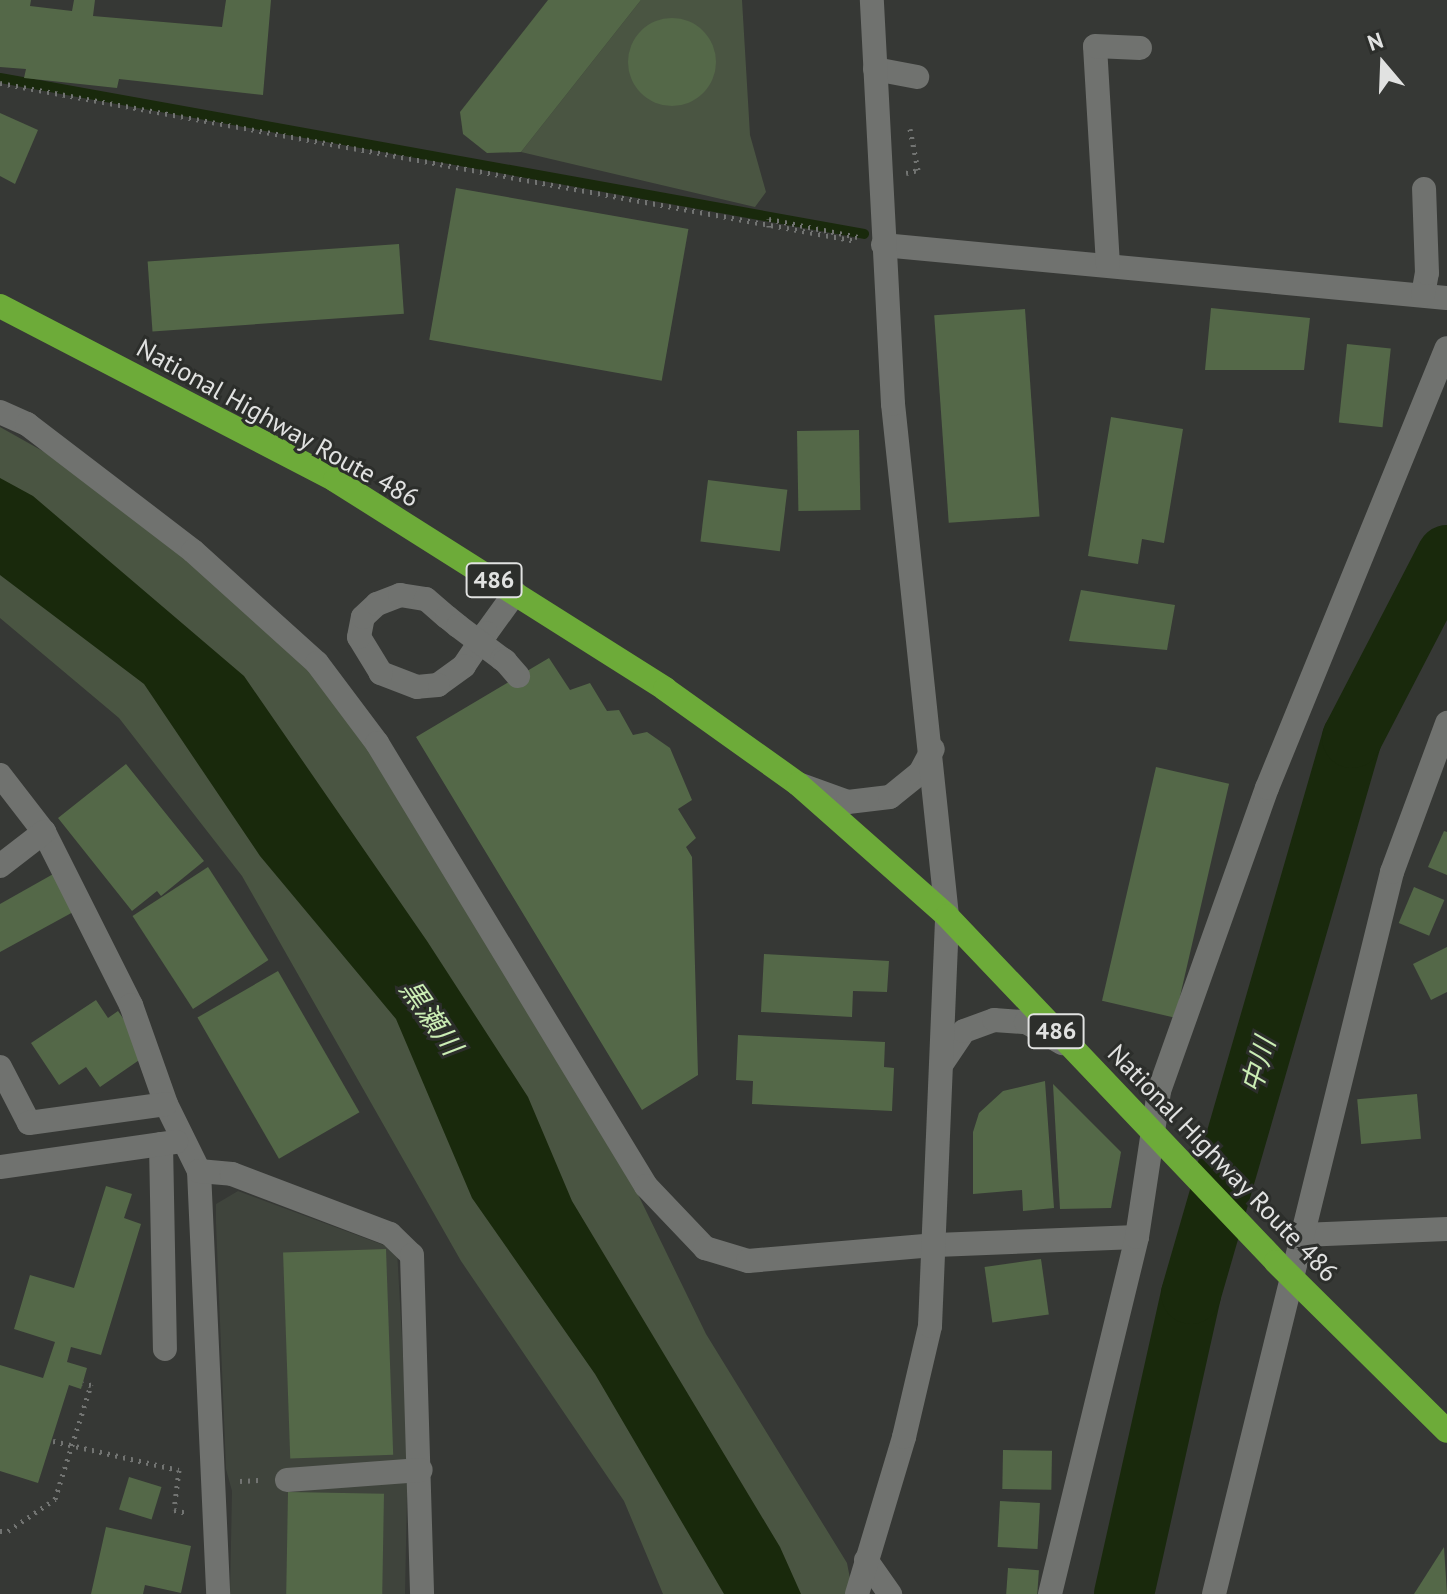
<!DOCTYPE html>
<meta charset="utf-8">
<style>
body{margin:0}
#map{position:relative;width:1447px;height:1594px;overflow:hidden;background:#363835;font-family:"PT Sans","Noto Sans JP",sans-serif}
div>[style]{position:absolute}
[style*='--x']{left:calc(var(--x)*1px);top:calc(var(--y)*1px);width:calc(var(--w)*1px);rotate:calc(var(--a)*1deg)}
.built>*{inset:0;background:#3f443c}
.green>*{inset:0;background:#4a5542}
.water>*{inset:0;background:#19290c}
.stream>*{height:10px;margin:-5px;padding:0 5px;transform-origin:5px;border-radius:5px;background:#19290c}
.river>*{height:60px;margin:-30px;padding:0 30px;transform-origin:30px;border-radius:30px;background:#19290c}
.building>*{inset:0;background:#546848;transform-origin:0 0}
.round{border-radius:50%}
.path>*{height:5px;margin-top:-2.5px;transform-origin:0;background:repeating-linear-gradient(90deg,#727472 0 2px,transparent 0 8px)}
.minor>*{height:24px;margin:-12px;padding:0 12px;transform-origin:12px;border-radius:12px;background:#70726f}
.highway>*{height:24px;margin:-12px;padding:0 12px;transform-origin:12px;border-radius:12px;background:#6dab39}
span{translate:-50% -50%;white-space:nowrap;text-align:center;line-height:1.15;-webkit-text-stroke:6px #2c2e2b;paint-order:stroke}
.shield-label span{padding:2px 6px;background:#2c2e2b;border:2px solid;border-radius:6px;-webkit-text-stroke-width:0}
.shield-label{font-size:24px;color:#e1e2e1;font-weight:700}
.street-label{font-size:26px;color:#e1e2e1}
.water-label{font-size:28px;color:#caedb4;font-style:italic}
.north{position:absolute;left:1343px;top:24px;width:80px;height:80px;-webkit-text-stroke:6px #2c2e2b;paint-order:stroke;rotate:341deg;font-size:22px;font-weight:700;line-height:32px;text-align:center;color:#e1e2e1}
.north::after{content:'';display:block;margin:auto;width:28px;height:36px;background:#e1e2e1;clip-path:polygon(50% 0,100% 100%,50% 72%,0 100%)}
</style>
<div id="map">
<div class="built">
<i style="clip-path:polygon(238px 1191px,397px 1250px,408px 1446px,405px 1594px,230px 1594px,232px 1491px,226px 1469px,216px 1223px,216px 1204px)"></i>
</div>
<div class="green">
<i style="clip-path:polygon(641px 0,742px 0,750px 135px,766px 192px,755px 207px,521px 152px)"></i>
<i style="clip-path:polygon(0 427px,96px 481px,317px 663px,573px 1061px,706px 1334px,847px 1563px,853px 1594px,663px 1594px,624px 1501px,461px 1261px,242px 876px,119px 718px,0 618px)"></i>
</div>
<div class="water">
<i style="clip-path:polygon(0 478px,33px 496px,244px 676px,427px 941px,528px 1097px,572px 1201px,780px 1547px,801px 1594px,724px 1594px,595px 1374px,472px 1198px,396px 1019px,260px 856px,144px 684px,0 575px)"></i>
</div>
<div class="stream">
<i style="--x:0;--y:78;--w:878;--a:10.23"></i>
</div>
<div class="river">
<i style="--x:1124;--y:1594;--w:307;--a:-77.4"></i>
<i style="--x:1191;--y:1294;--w:579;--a:-73.85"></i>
<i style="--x:1352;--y:738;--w:206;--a:-62.6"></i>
</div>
<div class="building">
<i style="clip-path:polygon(0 0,31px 0,30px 6px,72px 11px,74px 0,95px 0,93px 16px,222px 27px,226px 0,271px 0,263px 95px,119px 79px,117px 88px,24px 78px,26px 69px,0 67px)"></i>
<i style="clip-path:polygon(548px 0,641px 0,521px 152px,487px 153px,463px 134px,460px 112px)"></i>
<i class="round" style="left:628px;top:18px;width:88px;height:88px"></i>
<i style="clip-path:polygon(0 113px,38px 130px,15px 184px,0 176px)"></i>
<i style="left:456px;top:188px;width:236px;height:154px;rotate:10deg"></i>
<i style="left:399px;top:244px;width:70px;height:252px;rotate:86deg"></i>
<i style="clip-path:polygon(1211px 308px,1310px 318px,1304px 370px,1205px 370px)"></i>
<i style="left:1025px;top:309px;width:208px;height:91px;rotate:86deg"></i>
<i style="left:1347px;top:344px;width:44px;height:79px;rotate:6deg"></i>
<i style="clip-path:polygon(1111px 417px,1183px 429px,1164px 543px,1142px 539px,1138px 564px,1088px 556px)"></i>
<i style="left:859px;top:430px;width:80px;height:62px;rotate:89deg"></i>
<i style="left:708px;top:480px;width:80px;height:62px;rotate:7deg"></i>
<i style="clip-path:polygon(1081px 590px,1175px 605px,1167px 650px,1069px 641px)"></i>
<i style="clip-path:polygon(549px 658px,570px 690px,590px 683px,607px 711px,619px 710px,633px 735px,647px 732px,670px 748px,692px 800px,678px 809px,696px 838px,686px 847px,692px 857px,698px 1075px,642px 1110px,416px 737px)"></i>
<i style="clip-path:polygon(126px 764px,204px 861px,161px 896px,157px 891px,132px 911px,58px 818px)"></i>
<i style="left:1156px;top:767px;width:75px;height:240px;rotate:13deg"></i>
<i style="clip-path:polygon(1444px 831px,1447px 832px,1447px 875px,1428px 867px)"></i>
<i style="left:208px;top:867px;width:111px;height:90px;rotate:57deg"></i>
<i style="clip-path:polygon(55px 873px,75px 911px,0 952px,0 904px)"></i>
<i style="left:1414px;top:887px;width:33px;height:39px;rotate:23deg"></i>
<i style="clip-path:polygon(1447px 947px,1447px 992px,1431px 1000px,1413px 964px)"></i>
<i style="clip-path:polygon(764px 954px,889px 961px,887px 992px,853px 991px,852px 1017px,761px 1012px)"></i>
<i style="left:278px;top:971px;width:163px;height:93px;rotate:60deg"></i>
<i style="clip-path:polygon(96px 1000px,108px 1018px,118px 1011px,148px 1054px,100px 1087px,86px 1067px,59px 1085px,31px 1043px)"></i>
<i style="clip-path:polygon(738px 1035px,885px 1042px,884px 1067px,894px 1068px,892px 1111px,752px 1104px,753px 1081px,736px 1080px)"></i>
<i style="clip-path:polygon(1045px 1081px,1054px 1208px,1023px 1211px,1022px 1190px,973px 1194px,973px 1132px,979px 1113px,1003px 1091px)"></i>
<i style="clip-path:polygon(1053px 1084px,1121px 1152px,1111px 1208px,1060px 1209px)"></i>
<i style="left:1417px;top:1094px;width:45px;height:60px;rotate:85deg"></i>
<i style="clip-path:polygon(106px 1186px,132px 1194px,124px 1218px,141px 1224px,101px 1355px,71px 1347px,67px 1362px,87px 1368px,81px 1389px,69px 1385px,38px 1483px,0 1471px,0 1365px,43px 1378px,55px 1342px,14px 1329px,30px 1275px,74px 1288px)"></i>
<i style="left:386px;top:1249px;width:206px;height:103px;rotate:88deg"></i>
<i style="left:1041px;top:1259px;width:56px;height:57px;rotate:82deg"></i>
<i style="left:1003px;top:1450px;width:49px;height:39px;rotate:1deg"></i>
<i style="left:129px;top:1477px;width:34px;height:34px;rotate:17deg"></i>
<i style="left:288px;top:1492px;width:96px;height:102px;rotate:1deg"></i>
<i style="left:1000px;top:1501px;width:40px;height:46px;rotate:3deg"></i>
<i style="clip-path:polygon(106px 1527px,191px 1546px,181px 1593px,145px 1585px,143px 1594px,91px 1594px)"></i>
<i style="clip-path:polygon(1444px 1547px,1447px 1594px,1414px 1594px)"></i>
<i style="left:1008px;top:1568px;width:31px;height:26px;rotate:4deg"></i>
</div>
<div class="path">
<i style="--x:0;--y:83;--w:871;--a:10.45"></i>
<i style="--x:906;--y:173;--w:12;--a:-14"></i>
<i style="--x:918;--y:170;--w:42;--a:-101"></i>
<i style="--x:769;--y:227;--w:8;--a:-90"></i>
<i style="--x:769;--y:219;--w:91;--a:11.4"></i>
<i style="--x:53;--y:1441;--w:129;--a:13"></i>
<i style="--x:179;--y:1470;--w:40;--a:97.1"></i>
<i style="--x:174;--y:1510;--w:13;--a:13"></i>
<i style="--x:240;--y:1481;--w:22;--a:-3"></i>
<i style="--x:0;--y:1531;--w:8;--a:0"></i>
<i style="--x:8;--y:1531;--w:57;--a:-34.2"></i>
<i style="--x:55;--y:1499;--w:120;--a:-72.5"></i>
<i style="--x:91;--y:1385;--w:8;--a:-166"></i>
</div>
<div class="minor">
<i style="--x:875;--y:69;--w:43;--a:10.8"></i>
<i style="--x:883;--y:245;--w:566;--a:5.37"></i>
<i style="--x:1108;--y:265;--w:219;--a:-93.4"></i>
<i style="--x:1095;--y:46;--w:45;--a:2.5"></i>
<i style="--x:1423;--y:295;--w:22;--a:-80"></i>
<i style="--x:1427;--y:273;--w:84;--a:-92"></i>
<i style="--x:0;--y:412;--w:30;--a:24"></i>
<i style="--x:27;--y:424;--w:209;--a:37.4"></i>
<i style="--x:193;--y:551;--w:167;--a:42.1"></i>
<i style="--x:317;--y:663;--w:100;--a:53.1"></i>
<i style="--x:377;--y:743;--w:518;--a:58.73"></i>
<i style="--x:646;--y:1186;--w:86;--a:46.4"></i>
<i style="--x:705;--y:1248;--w:45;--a:16.8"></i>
<i style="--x:748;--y:1261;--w:189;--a:-4.9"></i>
<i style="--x:936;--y:1245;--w:201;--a:-2.3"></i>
<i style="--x:515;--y:593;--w:49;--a:125.9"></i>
<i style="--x:486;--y:633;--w:40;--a:124"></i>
<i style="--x:464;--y:666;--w:32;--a:144"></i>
<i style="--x:438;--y:685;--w:21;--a:175"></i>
<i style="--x:417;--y:687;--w:39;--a:-159"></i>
<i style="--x:381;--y:673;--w:42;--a:-121.4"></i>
<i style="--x:359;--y:637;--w:20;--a:-79"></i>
<i style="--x:363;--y:617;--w:19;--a:-43"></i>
<i style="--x:377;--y:604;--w:25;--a:-21"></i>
<i style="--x:400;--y:595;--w:26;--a:9"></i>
<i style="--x:426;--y:599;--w:28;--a:41"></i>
<i style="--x:447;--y:617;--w:14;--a:39"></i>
<i style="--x:458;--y:626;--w:55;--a:36.9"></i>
<i style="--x:502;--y:659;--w:4;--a:34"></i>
<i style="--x:505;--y:661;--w:20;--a:49"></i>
<i style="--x:0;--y:775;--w:72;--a:52.3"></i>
<i style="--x:44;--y:832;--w:194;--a:63.3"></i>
<i style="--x:131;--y:1005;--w:105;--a:70.5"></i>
<i style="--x:166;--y:1104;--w:75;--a:63.8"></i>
<i style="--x:199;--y:1171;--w:423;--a:87.4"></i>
<i style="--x:798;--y:784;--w:53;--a:19.8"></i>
<i style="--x:848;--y:802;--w:42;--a:-6.8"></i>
<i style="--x:890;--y:797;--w:38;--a:-39"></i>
<i style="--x:920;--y:773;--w:27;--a:-62"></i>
<i style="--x:0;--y:866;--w:56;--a:-37.7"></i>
<i style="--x:943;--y:1062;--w:37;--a:-56"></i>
<i style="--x:964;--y:1031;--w:32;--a:-20"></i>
<i style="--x:994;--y:1020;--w:32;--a:4"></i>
<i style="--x:1026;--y:1022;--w:42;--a:30.3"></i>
<i style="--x:0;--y:1067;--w:63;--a:62.6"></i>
<i style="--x:29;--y:1123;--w:138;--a:-7.9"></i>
<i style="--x:161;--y:1144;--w:205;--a:88.9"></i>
<i style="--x:0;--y:1167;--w:178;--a:-8.1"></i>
<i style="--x:199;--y:1171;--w:33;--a:5"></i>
<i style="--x:232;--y:1174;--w:169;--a:20.8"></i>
<i style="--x:390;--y:1234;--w:30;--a:44"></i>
<i style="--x:412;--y:1255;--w:339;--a:88.3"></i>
<i style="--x:1302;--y:1235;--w:145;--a:-2.4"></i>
<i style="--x:287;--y:1480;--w:134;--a:-4.3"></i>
<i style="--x:866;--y:1560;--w:42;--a:54.8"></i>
<i style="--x:857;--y:1594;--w:164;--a:-73.3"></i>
<i style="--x:904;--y:1437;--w:114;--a:-76.8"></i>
<i style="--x:930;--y:1326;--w:410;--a:-87.6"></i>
<i style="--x:947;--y:916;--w:515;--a:-96.02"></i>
<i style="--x:893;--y:404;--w:405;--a:-93"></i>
<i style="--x:1050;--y:1594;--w:367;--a:-76.3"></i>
<i style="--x:1137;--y:1237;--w:148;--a:-81.4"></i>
<i style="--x:1159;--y:1091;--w:322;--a:-70.4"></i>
<i style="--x:1267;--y:788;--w:475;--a:-67.8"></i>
<i style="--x:1214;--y:1594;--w:744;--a:-76.15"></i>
<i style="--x:1392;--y:872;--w:159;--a:-69.7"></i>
</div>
<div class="highway">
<i style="--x:0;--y:306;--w:377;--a:27.4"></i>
<i style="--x:335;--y:480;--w:391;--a:32.3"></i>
<i style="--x:665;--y:689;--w:163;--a:35.5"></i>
<i style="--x:798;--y:784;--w:199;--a:41.5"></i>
<i style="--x:947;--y:916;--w:477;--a:46.4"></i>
<i style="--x:1276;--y:1262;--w:240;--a:44.7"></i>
</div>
<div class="shield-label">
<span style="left:494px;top:580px">486</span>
<span style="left:1056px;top:1031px">486</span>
</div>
<div class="street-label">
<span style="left:278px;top:423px;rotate:29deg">National Highway Route 486</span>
<span style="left:1223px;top:1163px;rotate:46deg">National Highway Route 486</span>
</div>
<div class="water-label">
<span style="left:431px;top:1017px;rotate:55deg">黒瀬川</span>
<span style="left:1258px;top:1065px;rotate:-74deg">中川</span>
</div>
<div class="north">N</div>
</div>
